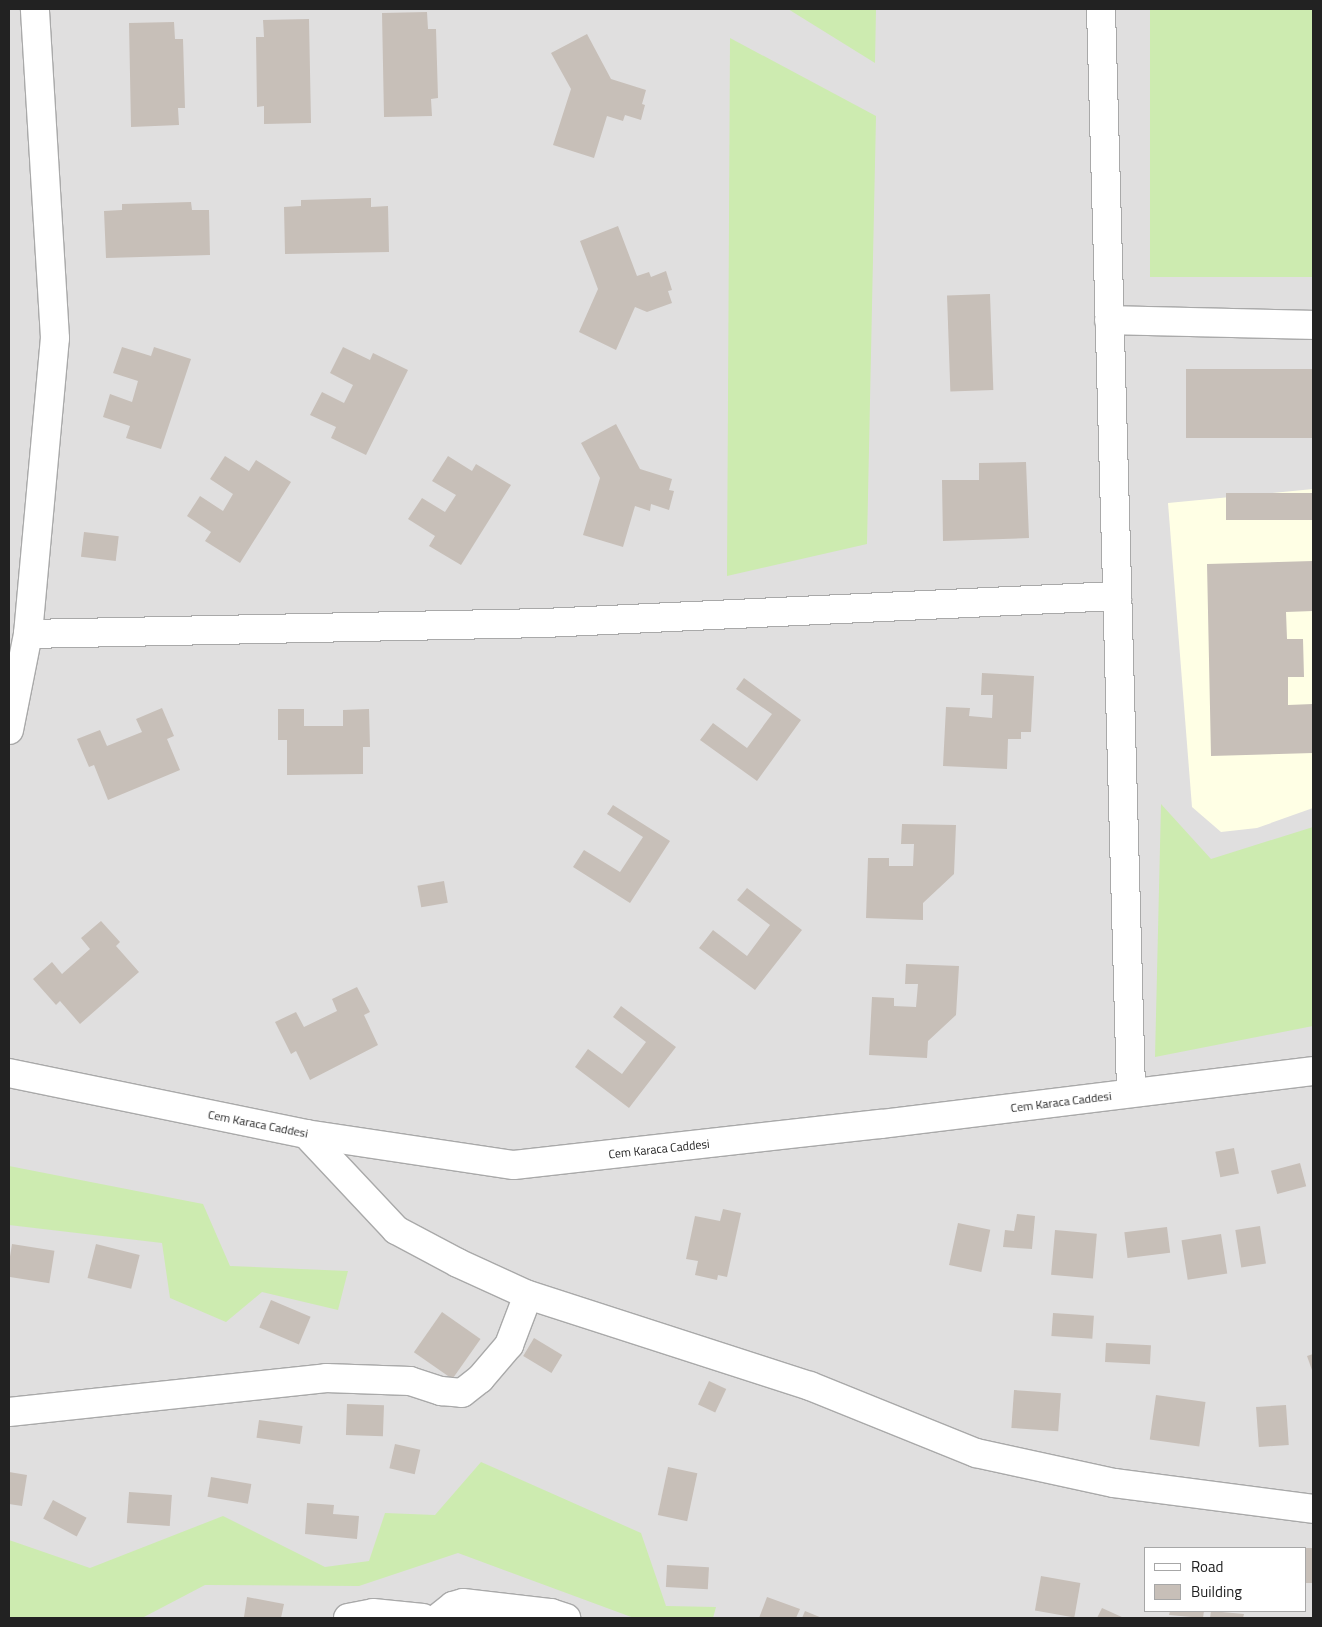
<!DOCTYPE html>
<style>
body{margin:0}
#map{position:relative;width:1322px;height:1627px;overflow:hidden;background:#f2efe9;font-family:"Titillium Web",sans-serif}
div>[style]{position:absolute}
[style*='--x']{left:calc(var(--x)*1px);top:calc(var(--y)*1px);width:calc(var(--w)*1px);rotate:calc(var(--a)*1deg)}
.residential>*{inset:0;background:#e0dfdf}
.education>*{inset:0;background:#ffffe5}
.grass>*{inset:0;background:#cdebb0;transform-origin:0 0}
.building>*{inset:0;background:#c7bfb8;transform-origin:0 0}
.roads{filter:drop-shadow(1px 0 #a9a9a9) drop-shadow(-1px 0 #a9a9a9) drop-shadow(0 1px #a9a9a9) drop-shadow(0 -1px #a9a9a9)}
.minor>*{height:28px;margin:-14px;padding:0 14px;transform-origin:14px;border-radius:14px;background:#fff}
span{translate:-50% -50%;white-space:nowrap;text-align:center;line-height:1.15;-webkit-text-stroke:4px #fff;paint-order:stroke}
.street-label{font-size:12px;color:#222}
.frame{position:absolute;inset:0;border:10px solid #222;pointer-events:none}
.legend{position:absolute;left:1144px;top:1547px;width:162px;height:65px;box-sizing:border-box;background:#fff;border:1px solid #a7a7a7;margin:0;padding:6px 9px;list-style:none;font-size:15px;color:#222}
.legend li{display:flex;align-items:center;gap:10px;height:25px}
.legend b{width:25px;border:1px solid #a7a7a7}
</style>
<div id="map">
<div class="residential">
<i style="clip-path:polygon(evenodd,9px 9px,1313px 9px,1313px 1618px,9px 1618px,9px 9px,1146px 1548px,1306px 1548px,1306px 1611px,1146px 1611px,1146px 1548px)"></i>
</div>
<div class="education">
<i style="clip-path:polygon(1313px 489px,1313px 808px,1257px 828px,1221px 832px,1192px 807px,1168px 503px)"></i>
</div>
<div class="grass">
<i style="clip-path:polygon(788px 9px,876px 9px,875px 63px)"></i>
<i style="left:1150px;top:9px;width:163px;height:268px"></i>
<i style="clip-path:polygon(730px 38px,876px 116px,867px 544px,727px 576px)"></i>
<i style="clip-path:polygon(1161px 804px,1211px 859px,1313px 827px,1313px 1026px,1155px 1057px)"></i>
<i style="clip-path:polygon(9px 1166px,203px 1204px,230px 1266px,348px 1271px,338px 1310px,262px 1292px,226px 1322px,170px 1298px,162px 1243px,9px 1225px)"></i>
<i style="clip-path:polygon(481px 1462px,641px 1533px,666px 1606px,716px 1607px,713px 1618px,634px 1618px,458px 1553px,359px 1586px,205px 1585px,142px 1618px,9px 1618px,9px 1540px,90px 1568px,223px 1516px,325px 1567px,369px 1561px,385px 1513px,435px 1515px)"></i>
</div>
<div class="building">
<i style="clip-path:polygon(427px 12px,428px 29px,436px 29px,438px 98px,431px 99px,432px 116px,384px 117px,382px 13px)"></i>
<i style="clip-path:polygon(309px 19px,311px 123px,264px 124px,264px 106px,257px 107px,256px 37px,264px 37px,263px 20px)"></i>
<i style="clip-path:polygon(174px 22px,175px 39px,183px 39px,185px 108px,178px 108px,179px 125px,131px 127px,129px 23px)"></i>
<i style="clip-path:polygon(587px 34px,611px 79px,646px 90px,642px 104px,645px 105px,641px 120px,625px 115px,623px 121px,607px 116px,594px 158px,553px 145px,571px 89px,551px 53px)"></i>
<i style="clip-path:polygon(371px 198px,371px 207px,388px 206px,389px 252px,285px 254px,284px 207px,301px 206px,301px 200px)"></i>
<i style="clip-path:polygon(191px 202px,192px 210px,209px 210px,210px 255px,106px 258px,104px 211px,122px 210px,122px 204px)"></i>
<i style="clip-path:polygon(618px 226px,637px 276px,649px 272px,651px 277px,666px 271px,672px 290px,668px 291px,672px 303px,647px 312px,635px 307px,616px 350px,579px 332px,598px 289px,580px 241px)"></i>
<i style="left:990px;top:294px;width:96px;height:43px;rotate:88deg"></i>
<i style="clip-path:polygon(122px 347px,151px 356px,154px 347px,191px 359px,161px 449px,126px 438px,130px 426px,103px 417px,110px 394px,132px 402px,138px 381px,113px 373px)"></i>
<i style="clip-path:polygon(343px 347px,370px 360px,373px 353px,408px 370px,366px 455px,331px 438px,336px 427px,310px 415px,322px 392px,344px 403px,353px 385px,330px 373px)"></i>
<i style="left:1186px;top:369px;width:127px;height:69px"></i>
<i style="clip-path:polygon(616px 424px,640px 469px,672px 479px,669px 490px,674px 491px,669px 510px,651px 504px,650px 511px,635px 506px,623px 547px,583px 535px,600px 478px,581px 443px)"></i>
<i style="clip-path:polygon(225px 456px,249px 471px,256px 460px,291px 482px,240px 563px,205px 541px,211px 532px,187px 516px,200px 496px,223px 511px,233px 494px,210px 479px)"></i>
<i style="clip-path:polygon(448px 456px,472px 471px,476px 464px,511px 485px,461px 565px,429px 546px,435px 536px,408px 519px,422px 498px,445px 512px,456px 495px,432px 481px)"></i>
<i style="clip-path:polygon(1026px 462px,1029px 538px,943px 541px,942px 480px,979px 480px,979px 463px)"></i>
<i style="left:1313px;top:493px;width:27px;height:87px;rotate:90deg"></i>
<i style="left:84px;top:532px;width:35px;height:25px;rotate:7deg"></i>
<i style="clip-path:polygon(1313px 561px,1313px 611px,1286px 612px,1287px 639px,1303px 639px,1304px 677px,1288px 677px,1288px 705px,1313px 704px,1313px 753px,1211px 756px,1207px 564px)"></i>
<i style="clip-path:polygon(982px 673px,1034px 676px,1031px 732px,1021px 732px,1021px 739px,1008px 739px,1007px 769px,943px 766px,946px 707px,970px 708px,969px 716px,992px 718px,993px 695px,981px 695px)"></i>
<i style="clip-path:polygon(744px 678px,801px 720px,757px 781px,700px 740px,713px 723px,747px 748px,772px 714px,736px 689px)"></i>
<i style="clip-path:polygon(162px 708px,174px 736px,167px 739px,180px 770px,108px 800px,94px 765px,89px 767px,77px 739px,100px 730px,107px 746px,142px 732px,136px 719px)"></i>
<i style="clip-path:polygon(278px 709px,304px 709px,304px 726px,343px 726px,343px 710px,369px 709px,370px 747px,363px 747px,363px 774px,287px 775px,287px 740px,278px 740px)"></i>
<i style="clip-path:polygon(613px 805px,670px 841px,630px 903px,573px 867px,584px 850px,620px 872px,643px 837px,607px 814px)"></i>
<i style="clip-path:polygon(902px 824px,956px 825px,954px 874px,923px 903px,923px 920px,866px 918px,868px 858px,889px 858px,889px 866px,913px 866px,914px 844px,901px 844px)"></i>
<i style="left:444px;top:881px;width:22px;height:27px;rotate:80deg"></i>
<i style="clip-path:polygon(747px 888px,802px 930px,755px 990px,699px 948px,713px 930px,747px 956px,770px 925px,737px 900px)"></i>
<i style="clip-path:polygon(101px 921px,120px 942px,116px 946px,139px 972px,80px 1024px,60px 1001px,56px 1005px,33px 979px,52px 962px,62px 974px,90px 949px,81px 938px)"></i>
<i style="clip-path:polygon(906px 964px,959px 966px,956px 1015px,928px 1041px,927px 1058px,869px 1055px,872px 997px,894px 998px,894px 1006px,916px 1007px,918px 984px,905px 984px)"></i>
<i style="clip-path:polygon(357px 987px,370px 1012px,364px 1015px,378px 1045px,310px 1080px,296px 1051px,291px 1054px,275px 1022px,296px 1012px,304px 1027px,337px 1011px,332px 999px)"></i>
<i style="clip-path:polygon(621px 1006px,676px 1047px,629px 1108px,575px 1067px,588px 1049px,622px 1074px,646px 1042px,613px 1017px)"></i>
<i style="left:1234px;top:1148px;width:26px;height:19px;rotate:79deg"></i>
<i style="left:1300px;top:1163px;width:24px;height:30px;rotate:75deg"></i>
<i style="clip-path:polygon(723px 1209px,741px 1213px,727px 1277px,718px 1275px,717px 1280px,695px 1275px,698px 1261px,686px 1259px,695px 1216px,720px 1221px)"></i>
<i style="clip-path:polygon(1017px 1214px,1035px 1216px,1032px 1249px,1003px 1247px,1005px 1230px,1014px 1231px)"></i>
<i style="left:958px;top:1223px;width:33px;height:43px;rotate:12deg"></i>
<i style="left:1260px;top:1226px;width:38px;height:25px;rotate:81deg"></i>
<i style="left:1167px;top:1227px;width:26px;height:43px;rotate:83deg"></i>
<i style="left:1055px;top:1230px;width:42px;height:45px;rotate:5deg"></i>
<i style="left:1221px;top:1234px;width:40px;height:40px;rotate:81deg"></i>
<i style="left:12px;top:1244px;width:43px;height:33px;rotate:9deg"></i>
<i style="left:96px;top:1244px;width:45px;height:35px;rotate:14deg"></i>
<i style="left:271px;top:1300px;width:43px;height:30px;rotate:23deg"></i>
<i style="left:442px;top:1312px;width:47px;height:49px;rotate:35deg"></i>
<i style="left:1053px;top:1313px;width:41px;height:23px;rotate:4deg"></i>
<i style="left:534px;top:1338px;width:33px;height:21px;rotate:31deg"></i>
<i style="left:1106px;top:1343px;width:45px;height:19px;rotate:3deg"></i>
<i style="clip-path:polygon(1313px 1354px,1313px 1373px,1307px 1356px)"></i>
<i style="left:709px;top:1381px;width:19px;height:26px;rotate:25deg"></i>
<i style="left:1014px;top:1390px;width:47px;height:38px;rotate:4deg"></i>
<i style="left:1156px;top:1395px;width:50px;height:45px;rotate:8deg"></i>
<i style="left:347px;top:1404px;width:37px;height:31px;rotate:2deg"></i>
<i style="left:1286px;top:1405px;width:40px;height:30px;rotate:86deg"></i>
<i style="left:259px;top:1420px;width:44px;height:18px;rotate:8deg"></i>
<i style="left:395px;top:1444px;width:26px;height:25px;rotate:13deg"></i>
<i style="left:668px;top:1467px;width:30px;height:49px;rotate:12deg"></i>
<i style="clip-path:polygon(9px 1472px,27px 1475px,22px 1506px,9px 1504px)"></i>
<i style="left:211px;top:1477px;width:41px;height:20px;rotate:10deg"></i>
<i style="left:129px;top:1492px;width:43px;height:31px;rotate:4deg"></i>
<i style="left:53px;top:1500px;width:38px;height:21px;rotate:28deg"></i>
<i style="clip-path:polygon(307px 1503px,334px 1505px,333px 1514px,359px 1516px,357px 1539px,305px 1534px)"></i>
<i style="left:1306px;top:1548px;width:7px;height:35px"></i>
<i style="left:667px;top:1565px;width:42px;height:22px;rotate:3deg"></i>
<i style="left:1041px;top:1576px;width:40px;height:35px;rotate:10deg"></i>
<i style="clip-path:polygon(247px 1597px,284px 1604px,281px 1618px,244px 1617px)"></i>
<i style="clip-path:polygon(767px 1597px,800px 1609px,796px 1618px,759px 1618px)"></i>
<i style="clip-path:polygon(1102px 1608px,1124px 1618px,1097px 1618px)"></i>
<i style="clip-path:polygon(805px 1611px,822px 1618px,802px 1618px)"></i>
<i style="clip-path:polygon(1170px 1611px,1204px 1611px,1203px 1618px,1169px 1615px)"></i>
<i style="clip-path:polygon(1211px 1611px,1244px 1614px,1243px 1618px,1210px 1618px)"></i>
</div>
<div class="roads">
<div class="minor">
<i style="--x:1101;--y:9;--w:1084;--a:88.41"></i>
<i style="--x:1109;--y:320;--w:204;--a:1.4"></i>
<i style="--x:28;--y:634;--w:516;--a:-1.22"></i>
<i style="--x:544;--y:623;--w:574;--a:-2.7"></i>
<i style="--x:9;--y:730;--w:98;--a:-78.8"></i>
<i style="--x:28;--y:634;--w:297;--a:-84.8"></i>
<i style="--x:55;--y:338;--w:330;--a:-93.5"></i>
<i style="--x:9;--y:1073;--w:303;--a:11.6"></i>
<i style="--x:306;--y:1134;--w:210;--a:8.5"></i>
<i style="--x:514;--y:1165;--w:370;--a:-6.4"></i>
<i style="--x:882;--y:1124;--w:434;--a:-7"></i>
<i style="--x:306;--y:1134;--w:132;--a:46.8"></i>
<i style="--x:396;--y:1230;--w:70;--a:28"></i>
<i style="--x:458;--y:1263;--w:77;--a:24.6"></i>
<i style="--x:528;--y:1295;--w:296;--a:17.9"></i>
<i style="--x:810;--y:1386;--w:179;--a:22"></i>
<i style="--x:976;--y:1453;--w:141;--a:12.3"></i>
<i style="--x:1114;--y:1483;--w:201;--a:7.4"></i>
<i style="--x:9;--y:1412;--w:319;--a:-6.1"></i>
<i style="--x:326;--y:1378;--w:84;--a:2"></i>
<i style="--x:410;--y:1381;--w:33;--a:18"></i>
<i style="--x:441;--y:1391;--w:21;--a:5"></i>
<i style="--x:462;--y:1393;--w:23;--a:-38"></i>
<i style="--x:480;--y:1379;--w:45;--a:-49.5"></i>
<i style="--x:509;--y:1345;--w:53;--a:-69.2"></i>
<i style="--x:348;--y:1618;--w:25;--a:-11"></i>
<i style="--x:373;--y:1613;--w:50;--a:5.7"></i>
<i style="--x:438;--y:1618;--w:19;--a:-39"></i>
<i style="--x:453;--y:1606;--w:10;--a:-17"></i>
<i style="--x:463;--y:1603;--w:89;--a:6.5"></i>
<i style="--x:551;--y:1613;--w:16;--a:18"></i>
</div>
</div>
<div class="street-label">
<span style="left:1061px;top:1102px;rotate:-7deg">Cem Karaca Caddesi</span>
<span style="left:258px;top:1124px;rotate:11deg">Cem Karaca Caddesi</span>
<span style="left:659px;top:1149px;rotate:-6deg">Cem Karaca Caddesi</span>
</div>
<div class="frame"></div>
<ul class="legend">
<li><b style="height:6px;background:#fff"></b>Road</li>
<li><b style="height:14px;background:#c7bfb8"></b>Building</li>
</ul>
</div>
